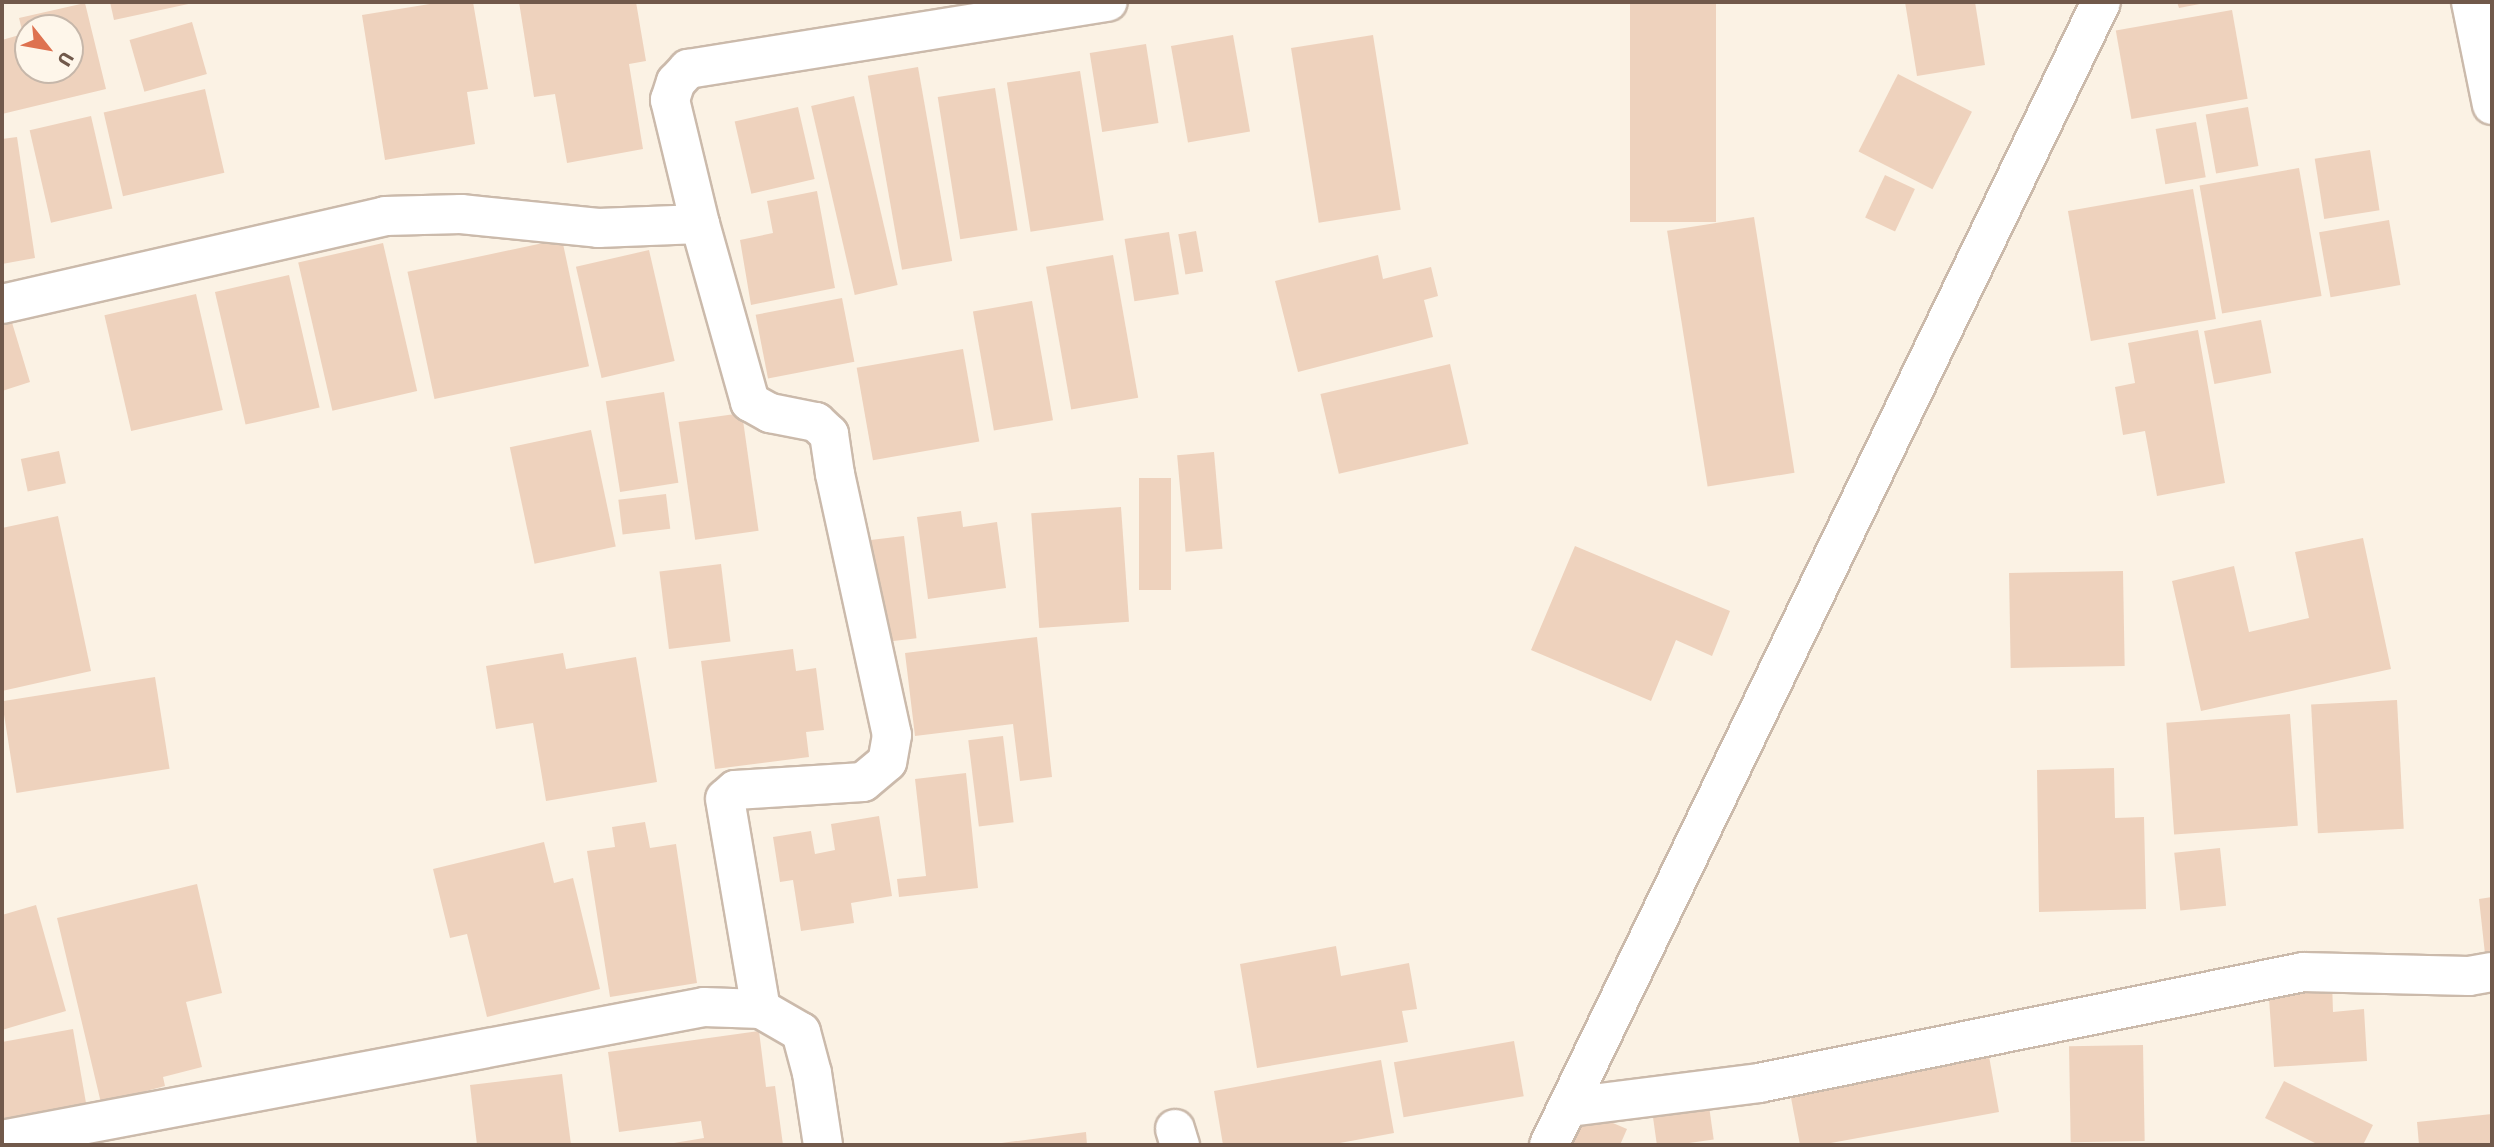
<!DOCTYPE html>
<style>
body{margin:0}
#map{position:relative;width:2494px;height:1147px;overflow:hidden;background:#fbf2e4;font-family:"Fira Sans",sans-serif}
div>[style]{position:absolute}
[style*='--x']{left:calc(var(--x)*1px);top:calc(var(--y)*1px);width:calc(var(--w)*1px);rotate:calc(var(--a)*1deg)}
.building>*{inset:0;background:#eed2bd;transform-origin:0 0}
.roads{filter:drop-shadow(2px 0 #cbbaab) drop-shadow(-2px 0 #cbbaab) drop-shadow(0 2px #cbbaab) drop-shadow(0 -2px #cbbaab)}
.minor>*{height:38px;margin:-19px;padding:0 19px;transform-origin:19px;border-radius:19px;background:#fff}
span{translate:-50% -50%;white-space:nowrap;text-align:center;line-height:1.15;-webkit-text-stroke:5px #fef6ea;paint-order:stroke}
.frame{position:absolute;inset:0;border:4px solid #71594b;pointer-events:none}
.north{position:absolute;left:14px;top:14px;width:70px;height:70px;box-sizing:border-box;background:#fef6ea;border:2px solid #c6b7aa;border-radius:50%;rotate:121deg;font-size:19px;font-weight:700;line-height:28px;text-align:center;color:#71594b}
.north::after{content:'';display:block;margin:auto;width:24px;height:32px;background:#de7250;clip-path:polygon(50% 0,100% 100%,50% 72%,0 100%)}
</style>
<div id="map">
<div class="building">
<i style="clip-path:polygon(110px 2px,193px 2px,193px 3px,114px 20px)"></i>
<i style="clip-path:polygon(442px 2px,473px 2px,488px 89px,467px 92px,475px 144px,385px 160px,362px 15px)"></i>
<i style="clip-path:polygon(519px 2px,636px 2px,646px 61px,629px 64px,643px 149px,567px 163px,555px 94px,534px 97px)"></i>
<i style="left:1630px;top:2px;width:86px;height:220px"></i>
<i style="clip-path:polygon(1905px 2px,1975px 2px,1985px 65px,1917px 76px)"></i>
<i style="clip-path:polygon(2177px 2px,2205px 2px,2205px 3px,2179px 8px)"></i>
<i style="clip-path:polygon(evenodd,85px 3px,106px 89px,2px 114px,2px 40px,23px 34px,19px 18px,85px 3px,28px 28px,70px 28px,70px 70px,28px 70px,28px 28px)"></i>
<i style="left:2232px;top:10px;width:90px;height:118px;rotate:80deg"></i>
<i style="left:192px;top:22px;width:54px;height:65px;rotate:74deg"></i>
<i style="left:1233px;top:35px;width:98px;height:63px;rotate:80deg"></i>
<i style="left:1373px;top:35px;width:177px;height:83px;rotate:81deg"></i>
<i style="left:1146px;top:44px;width:80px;height:57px;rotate:81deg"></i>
<i style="left:918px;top:67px;width:197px;height:51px;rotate:80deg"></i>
<i style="left:1080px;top:71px;width:151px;height:74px;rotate:81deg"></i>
<i style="left:1898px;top:74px;width:83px;height:87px;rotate:27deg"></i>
<i style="left:995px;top:88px;width:144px;height:58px;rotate:81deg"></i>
<i style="left:205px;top:89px;width:86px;height:104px;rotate:77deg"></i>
<i style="left:854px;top:96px;width:194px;height:44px;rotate:77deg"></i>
<i style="left:798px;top:107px;width:74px;height:65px;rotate:77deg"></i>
<i style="left:2248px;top:107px;width:60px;height:43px;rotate:80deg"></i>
<i style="left:91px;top:116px;width:95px;height:63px;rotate:77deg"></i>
<i style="left:2196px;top:122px;width:56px;height:41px;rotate:80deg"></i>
<i style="clip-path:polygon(17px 137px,35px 258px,2px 264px,2px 139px)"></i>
<i style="left:2370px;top:150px;width:61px;height:56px;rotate:81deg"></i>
<i style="left:2299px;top:168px;width:130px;height:101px;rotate:80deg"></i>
<i style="left:1885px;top:175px;width:33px;height:47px;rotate:25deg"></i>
<i style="left:2193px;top:189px;width:132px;height:127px;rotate:80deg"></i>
<i style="clip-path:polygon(817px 191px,835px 288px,751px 305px,740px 240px,773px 233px,767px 201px)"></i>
<i style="left:1754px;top:217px;width:259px;height:88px;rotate:81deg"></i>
<i style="left:2389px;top:220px;width:66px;height:71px;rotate:80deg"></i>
<i style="left:1196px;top:231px;width:41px;height:18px;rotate:80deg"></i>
<i style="left:1169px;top:232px;width:63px;height:45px;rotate:81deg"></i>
<i style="left:562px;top:239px;width:130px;height:158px;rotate:78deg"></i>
<i style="left:383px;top:243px;width:152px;height:87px;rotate:77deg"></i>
<i style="left:649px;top:250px;width:114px;height:75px;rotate:77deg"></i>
<i style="left:1113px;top:255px;width:145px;height:68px;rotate:80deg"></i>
<i style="clip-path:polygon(1378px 255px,1383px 279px,1431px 267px,1438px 296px,1424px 300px,1433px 337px,1298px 372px,1275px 281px)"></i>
<i style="left:289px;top:275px;width:136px;height:76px;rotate:77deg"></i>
<i style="left:196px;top:294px;width:119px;height:94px;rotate:77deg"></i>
<i style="left:842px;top:298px;width:65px;height:88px;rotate:79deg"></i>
<i style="left:1032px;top:301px;width:121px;height:60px;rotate:80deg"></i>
<i style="clip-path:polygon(10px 316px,30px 382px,2px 391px,2px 319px)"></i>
<i style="left:2261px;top:320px;width:54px;height:58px;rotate:79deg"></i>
<i style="clip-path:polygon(2198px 330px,2225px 483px,2157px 496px,2145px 431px,2123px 435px,2115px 387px,2135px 383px,2128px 343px)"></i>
<i style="left:963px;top:349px;width:94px;height:108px;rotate:80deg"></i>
<i style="left:1450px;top:364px;width:82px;height:133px;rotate:77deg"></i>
<i style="left:664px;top:392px;width:92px;height:59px;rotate:81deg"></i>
<i style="left:742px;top:413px;width:119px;height:64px;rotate:82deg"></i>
<i style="left:591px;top:430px;width:119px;height:83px;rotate:78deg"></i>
<i style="left:59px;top:451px;width:33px;height:39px;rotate:78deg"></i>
<i style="left:1214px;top:452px;width:97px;height:37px;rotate:85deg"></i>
<i style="left:1139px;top:478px;width:32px;height:112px"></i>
<i style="left:666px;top:494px;width:35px;height:48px;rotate:83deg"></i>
<i style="left:1121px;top:507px;width:115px;height:90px;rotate:86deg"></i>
<i style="clip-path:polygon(961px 511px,963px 527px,997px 522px,1006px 588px,928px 599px,917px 517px)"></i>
<i style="clip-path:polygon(58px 516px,91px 671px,2px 691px,2px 528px)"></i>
<i style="left:904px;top:536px;width:103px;height:40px;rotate:83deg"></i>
<i style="clip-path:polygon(2363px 538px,2391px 669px,2201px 711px,2172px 581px,2234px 566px,2249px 632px,2309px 618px,2295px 552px)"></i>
<i style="clip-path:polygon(1575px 546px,1730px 611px,1712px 656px,1676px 640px,1651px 701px,1531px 650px)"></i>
<i style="left:721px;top:564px;width:78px;height:62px;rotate:83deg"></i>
<i style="left:2123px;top:571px;width:95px;height:114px;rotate:89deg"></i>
<i style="clip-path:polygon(1037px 637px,1052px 777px,1020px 781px,1013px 724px,915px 736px,905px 653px)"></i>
<i style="clip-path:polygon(793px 649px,796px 671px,816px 668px,824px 730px,806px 732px,809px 757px,715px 769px,701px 661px)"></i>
<i style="clip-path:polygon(563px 653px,566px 669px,636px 657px,657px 782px,546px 801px,533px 723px,496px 729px,486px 666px)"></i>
<i style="left:155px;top:677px;width:93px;height:155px;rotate:81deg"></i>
<i style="left:2397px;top:700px;width:129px;height:86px;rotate:87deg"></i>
<i style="left:2290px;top:714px;width:112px;height:124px;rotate:86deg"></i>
<i style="left:1003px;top:736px;width:87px;height:35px;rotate:83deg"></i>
<i style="clip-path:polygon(2114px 768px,2115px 818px,2144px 817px,2146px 909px,2039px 912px,2037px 770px)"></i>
<i style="clip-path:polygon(966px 773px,978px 888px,899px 897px,897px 879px,926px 876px,915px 779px)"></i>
<i style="clip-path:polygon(879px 816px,892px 896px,851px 903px,854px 923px,801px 931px,793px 880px,780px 882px,773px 837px,811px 831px,815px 854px,835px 850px,831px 824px)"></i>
<i style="clip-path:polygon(645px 822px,650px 848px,676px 844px,697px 983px,610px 997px,587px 851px,615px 847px,612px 827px)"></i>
<i style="clip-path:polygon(544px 842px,554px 883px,573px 878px,600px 989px,487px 1017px,467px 934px,450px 938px,433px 869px)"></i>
<i style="left:2220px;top:848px;width:58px;height:46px;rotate:84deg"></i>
<i style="clip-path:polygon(197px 884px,222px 993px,186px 1002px,202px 1067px,163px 1077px,165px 1086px,101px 1103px,57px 918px)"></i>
<i style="clip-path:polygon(2492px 897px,2492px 954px,2485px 954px,2479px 899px)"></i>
<i style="clip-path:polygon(36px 905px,66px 1011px,2px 1030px,2px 915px)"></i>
<i style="clip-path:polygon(1336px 946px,1341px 976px,1409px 963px,1417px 1009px,1402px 1011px,1408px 1042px,1257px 1068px,1240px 964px)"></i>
<i style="clip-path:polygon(2332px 981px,2333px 1012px,2364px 1009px,2367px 1061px,2274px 1067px,2268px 985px)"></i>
<i style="clip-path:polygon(73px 1029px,86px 1103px,2px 1119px,2px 1042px)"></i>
<i style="clip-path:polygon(759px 1031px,766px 1087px,775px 1086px,783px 1145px,662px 1145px,704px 1138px,701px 1121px,619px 1132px,608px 1052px)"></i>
<i style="left:1514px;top:1041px;width:56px;height:122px;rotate:80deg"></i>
<i style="clip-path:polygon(1987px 1045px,1999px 1112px,1820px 1145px,1800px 1145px,1788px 1082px)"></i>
<i style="left:2143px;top:1045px;width:96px;height:74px;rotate:89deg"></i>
<i style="clip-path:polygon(1381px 1060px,1394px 1133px,1329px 1145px,1223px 1145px,1214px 1091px)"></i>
<i style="clip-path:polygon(562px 1074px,571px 1145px,477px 1145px,470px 1085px)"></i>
<i style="clip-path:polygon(2284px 1081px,2373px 1125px,2363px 1145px,2319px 1145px,2265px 1118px)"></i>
<i style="left:1708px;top:1099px;width:41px;height:57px;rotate:82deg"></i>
<i style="clip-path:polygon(1580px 1109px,1627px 1129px,1620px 1145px,1565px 1145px)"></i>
<i style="clip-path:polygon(2492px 1114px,2492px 1145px,2419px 1145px,2417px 1122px)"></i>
<i style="clip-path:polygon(1086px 1132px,1087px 1145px,994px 1145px,994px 1144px)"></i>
</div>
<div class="roads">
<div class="minor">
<i style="--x:2471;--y:2;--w:105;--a:78.5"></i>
<i style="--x:700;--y:224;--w:185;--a:74.3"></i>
<i style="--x:750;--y:402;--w:23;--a:29"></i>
<i style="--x:770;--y:413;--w:47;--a:11.1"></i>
<i style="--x:816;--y:422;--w:18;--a:43"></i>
<i style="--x:829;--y:434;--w:40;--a:81.5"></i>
<i style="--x:835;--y:474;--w:267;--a:77.7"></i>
<i style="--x:892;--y:735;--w:27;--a:100"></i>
<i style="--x:887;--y:762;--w:31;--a:140"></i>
<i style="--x:863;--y:782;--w:128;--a:176.4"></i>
<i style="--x:735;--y:790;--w:13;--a:138"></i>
<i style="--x:725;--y:799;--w:213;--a:80.3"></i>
<i style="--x:2;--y:304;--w:393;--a:-12.9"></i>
<i style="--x:385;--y:216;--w:76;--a:-1.5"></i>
<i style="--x:461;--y:214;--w:138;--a:5.8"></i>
<i style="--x:598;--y:228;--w:102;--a:-2.2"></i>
<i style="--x:700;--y:224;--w:128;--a:-103.6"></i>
<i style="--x:670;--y:100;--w:19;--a:-72"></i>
<i style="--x:676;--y:82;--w:18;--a:-47"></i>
<i style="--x:688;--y:69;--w:425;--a:-9.1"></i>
<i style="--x:1569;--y:1107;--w:192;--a:-7.2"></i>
<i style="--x:1759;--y:1083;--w:555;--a:-11.53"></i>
<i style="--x:2303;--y:972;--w:166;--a:1.4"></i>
<i style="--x:2469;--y:976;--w:23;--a:-10"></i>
<i style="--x:1175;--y:1129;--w:17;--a:73"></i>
<i style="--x:2;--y:1140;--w:714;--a:-10.73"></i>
<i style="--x:704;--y:1007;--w:57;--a:2"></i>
<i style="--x:761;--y:1009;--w:46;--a:29.9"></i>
<i style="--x:801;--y:1032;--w:42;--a:75"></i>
<i style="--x:812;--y:1073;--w:73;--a:81.3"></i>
<i style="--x:1549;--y:1145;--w:1269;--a:-64.22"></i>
</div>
</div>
<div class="frame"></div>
<div class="north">U</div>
</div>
